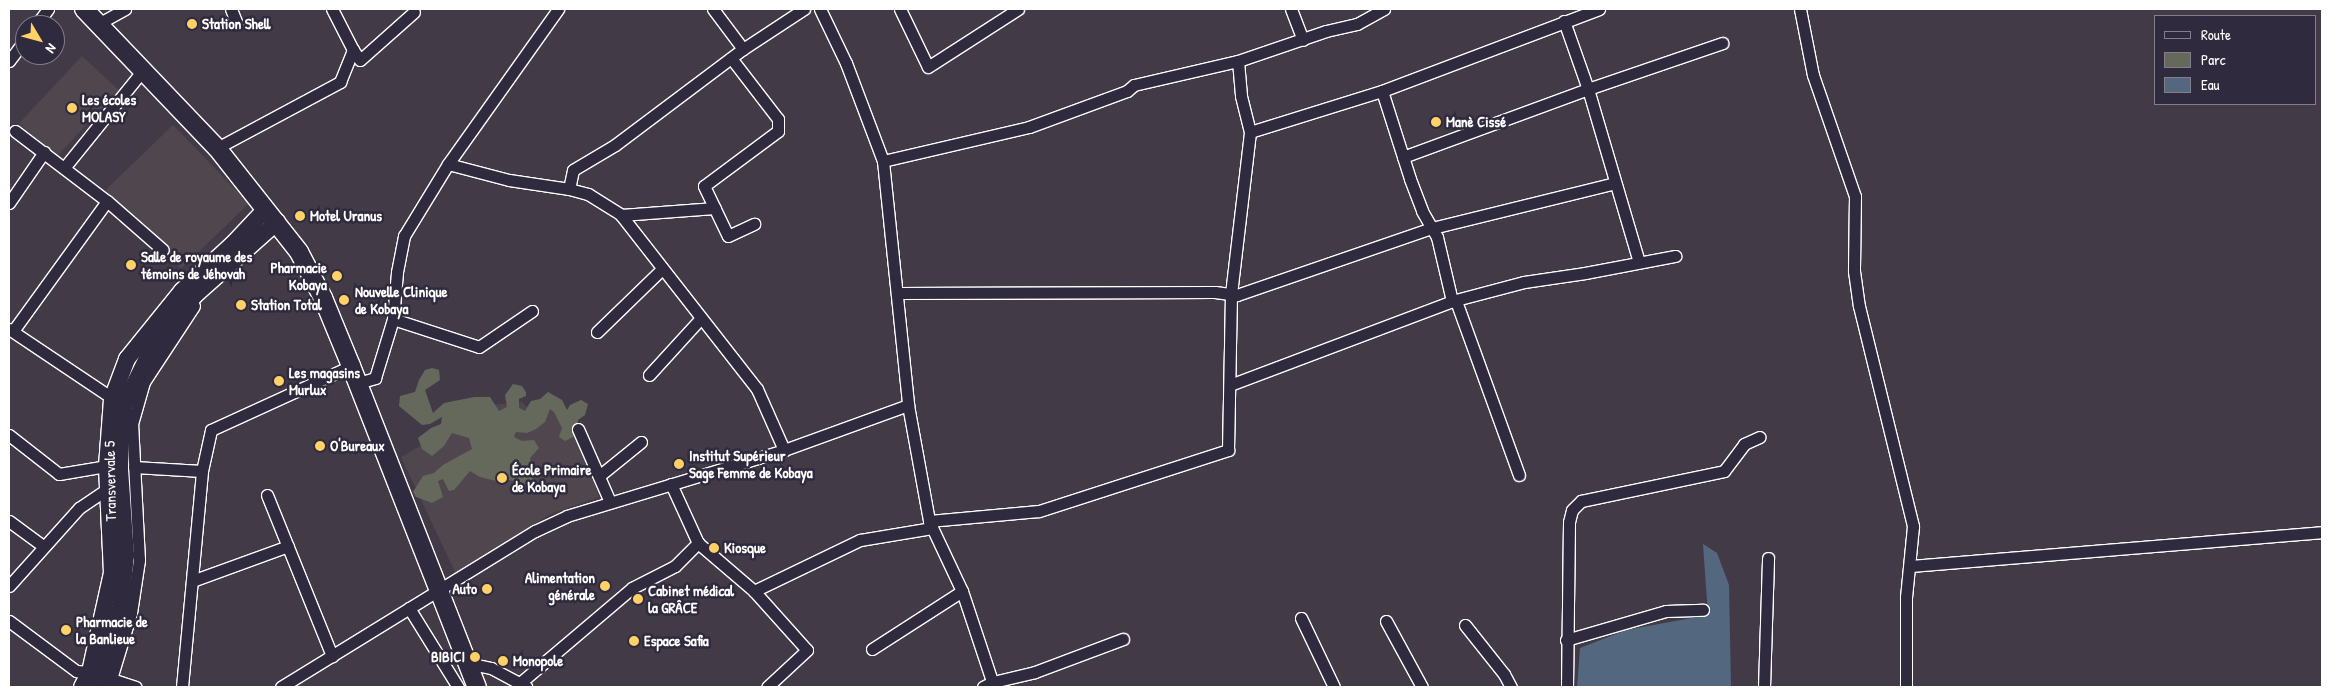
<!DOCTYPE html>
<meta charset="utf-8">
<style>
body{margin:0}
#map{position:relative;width:2331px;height:696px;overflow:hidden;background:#423b47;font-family:"Patrick Hand",sans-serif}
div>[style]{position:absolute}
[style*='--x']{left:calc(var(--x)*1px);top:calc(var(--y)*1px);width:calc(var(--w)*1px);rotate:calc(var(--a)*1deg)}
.built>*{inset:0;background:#50474e;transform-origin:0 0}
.green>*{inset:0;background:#65695b}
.water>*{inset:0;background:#53687f}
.roads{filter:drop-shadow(1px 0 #fff) drop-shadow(-1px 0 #fff) drop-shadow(0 1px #fff) drop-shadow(0 -1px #fff)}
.minor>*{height:11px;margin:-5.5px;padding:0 5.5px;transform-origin:5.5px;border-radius:5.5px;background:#2f2a3d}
.secondary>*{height:16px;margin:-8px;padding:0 8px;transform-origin:8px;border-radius:8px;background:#2f2a3d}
.primary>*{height:18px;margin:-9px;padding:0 9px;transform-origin:9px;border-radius:9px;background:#2f2a3d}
.dots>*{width:14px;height:14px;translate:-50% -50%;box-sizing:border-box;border:2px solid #2f2a3d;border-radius:50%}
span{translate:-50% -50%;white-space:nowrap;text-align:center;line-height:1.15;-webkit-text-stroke:5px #2f2a3d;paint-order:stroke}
.poi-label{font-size:15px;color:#fff;font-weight:700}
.left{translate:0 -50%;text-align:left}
.right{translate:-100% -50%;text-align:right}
.street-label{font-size:15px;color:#fff}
.frame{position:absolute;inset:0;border:10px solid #fff;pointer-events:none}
.legend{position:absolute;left:2154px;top:15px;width:162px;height:90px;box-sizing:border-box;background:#2f2a3d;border:1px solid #827f8b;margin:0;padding:6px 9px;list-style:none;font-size:15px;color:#fff}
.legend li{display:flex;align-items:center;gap:10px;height:25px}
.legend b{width:25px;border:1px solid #827f8b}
.north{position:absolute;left:15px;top:15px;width:50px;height:50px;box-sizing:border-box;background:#2f2a3d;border:1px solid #827f8b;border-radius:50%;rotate:127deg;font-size:14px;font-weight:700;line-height:20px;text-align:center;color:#fff}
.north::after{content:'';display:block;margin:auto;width:18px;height:22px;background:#ffd166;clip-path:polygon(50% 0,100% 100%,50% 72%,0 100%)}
</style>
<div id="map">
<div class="built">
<i style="left:82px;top:56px;width:50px;height:92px;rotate:43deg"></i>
<i style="left:173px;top:125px;width:109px;height:94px;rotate:46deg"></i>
<i style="clip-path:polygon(553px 395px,586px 459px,599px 497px,550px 514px,456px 574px,401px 457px,491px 405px,522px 402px,530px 410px)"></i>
</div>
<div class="green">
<i style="clip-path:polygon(432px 368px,439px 370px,440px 380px,425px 390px,433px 413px,444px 403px,474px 397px,490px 397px,499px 411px,507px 407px,505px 395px,513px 384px,522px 386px,526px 392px,526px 396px,519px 399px,519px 408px,525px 411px,531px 401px,540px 399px,548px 392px,562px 400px,567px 410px,570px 405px,581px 400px,588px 404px,585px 415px,578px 420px,577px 435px,565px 441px,559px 437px,562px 428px,554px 412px,550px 409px,545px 422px,536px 429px,527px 433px,516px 432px,514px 437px,522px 441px,534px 440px,539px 448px,530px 458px,533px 483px,529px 489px,517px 489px,513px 481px,497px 477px,496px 481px,480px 477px,470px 471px,454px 490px,449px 491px,443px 479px,438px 481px,443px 497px,432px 503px,416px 497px,413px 492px,423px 476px,434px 473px,443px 465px,472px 449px,469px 438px,452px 433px,444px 446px,432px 456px,422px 449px,418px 438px,431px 428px,441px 424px,442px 417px,430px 424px,422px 425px,399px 406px,400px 396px,415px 392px,419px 380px,425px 370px)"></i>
</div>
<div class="water">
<i style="clip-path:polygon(1703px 544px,1717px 553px,1729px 585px,1731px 687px,1577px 687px,1580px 648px,1626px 630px,1708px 615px)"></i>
</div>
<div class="roads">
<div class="minor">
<i style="--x:231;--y:9;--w:16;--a:68"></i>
<i style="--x:713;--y:9;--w:50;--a:53.1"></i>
<i style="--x:820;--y:9;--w:60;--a:64.3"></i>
<i style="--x:846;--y:63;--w:105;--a:69.3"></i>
<i style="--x:883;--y:161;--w:245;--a:84.1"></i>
<i style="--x:908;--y:405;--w:118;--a:79.7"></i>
<i style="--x:929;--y:521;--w:77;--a:64.8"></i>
<i style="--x:962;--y:591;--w:101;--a:71.6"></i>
<i style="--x:900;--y:9;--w:64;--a:64.2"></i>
<i style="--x:928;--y:67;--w:107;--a:-32.8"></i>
<i style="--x:1291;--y:9;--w:33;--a:69"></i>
<i style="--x:1800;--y:9;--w:67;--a:78.9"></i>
<i style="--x:1813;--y:75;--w:128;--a:70.9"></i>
<i style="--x:1855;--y:196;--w:75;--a:90.8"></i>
<i style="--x:1854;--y:271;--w:35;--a:82"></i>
<i style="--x:1859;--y:306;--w:227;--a:76.2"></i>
<i style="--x:1913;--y:526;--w:71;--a:95.6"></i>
<i style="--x:1906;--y:597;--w:90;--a:90"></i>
<i style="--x:1564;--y:21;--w:72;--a:70.6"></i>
<i style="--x:1588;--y:89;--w:180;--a:73.6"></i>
<i style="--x:98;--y:24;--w:31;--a:-29"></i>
<i style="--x:36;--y:25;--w:20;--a:-53"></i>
<i style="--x:353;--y:50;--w:12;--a:55"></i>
<i style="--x:360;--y:60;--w:72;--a:-41.6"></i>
<i style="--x:731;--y:58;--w:77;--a:52.4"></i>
<i style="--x:778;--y:119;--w:12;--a:90"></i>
<i style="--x:778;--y:131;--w:92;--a:143.4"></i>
<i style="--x:704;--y:186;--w:55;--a:64.4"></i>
<i style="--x:728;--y:236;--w:29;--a:-25"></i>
<i style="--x:9;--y:61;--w:26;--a:-53"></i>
<i style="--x:1238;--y:61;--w:35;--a:85"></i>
<i style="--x:1241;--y:96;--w:37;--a:76"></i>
<i style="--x:1250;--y:132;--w:138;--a:-17.3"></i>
<i style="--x:1382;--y:91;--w:92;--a:72.3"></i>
<i style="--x:1410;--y:179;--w:34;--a:69"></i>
<i style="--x:1422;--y:211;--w:30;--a:60"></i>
<i style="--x:1437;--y:237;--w:66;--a:76.8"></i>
<i style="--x:1452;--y:301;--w:74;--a:-14.8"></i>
<i style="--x:1524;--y:282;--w:62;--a:-8.4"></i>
<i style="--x:1585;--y:273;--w:92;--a:-10.7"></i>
<i style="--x:1382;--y:91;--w:232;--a:-20.7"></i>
<i style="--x:15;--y:131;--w:116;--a:37.3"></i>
<i style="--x:107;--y:201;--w:74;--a:41.2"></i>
<i style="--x:217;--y:148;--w:140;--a:-28.2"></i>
<i style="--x:340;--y:82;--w:35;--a:-68"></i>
<i style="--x:353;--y:50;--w:46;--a:-117.1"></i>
<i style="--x:1403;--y:157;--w:197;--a:-20.2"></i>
<i style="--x:1588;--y:89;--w:142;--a:-18.9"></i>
<i style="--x:883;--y:161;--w:150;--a:-13.1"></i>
<i style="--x:1029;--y:127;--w:104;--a:-20.2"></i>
<i style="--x:1127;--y:91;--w:9;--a:-41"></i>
<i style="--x:1134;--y:85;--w:107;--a:-13"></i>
<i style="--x:1238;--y:61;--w:93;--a:-18.8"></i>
<i style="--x:1326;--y:31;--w:32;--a:-13"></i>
<i style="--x:1357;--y:24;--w:31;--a:-29"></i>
<i style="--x:448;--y:164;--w:63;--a:14.7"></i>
<i style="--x:509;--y:180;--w:61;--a:8.5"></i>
<i style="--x:569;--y:189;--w:20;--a:15"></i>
<i style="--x:588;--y:194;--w:39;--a:32"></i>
<i style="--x:621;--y:215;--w:221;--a:52"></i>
<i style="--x:757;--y:389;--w:67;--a:66.1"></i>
<i style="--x:64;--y:168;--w:126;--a:-51.1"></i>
<i style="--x:569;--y:189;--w:19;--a:-78"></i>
<i style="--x:573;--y:170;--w:49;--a:-30.8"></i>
<i style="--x:615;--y:145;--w:160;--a:-36.9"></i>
<i style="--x:743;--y:49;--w:73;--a:-33.3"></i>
<i style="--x:9;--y:203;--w:62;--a:-55.5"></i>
<i style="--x:621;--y:215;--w:94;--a:-4.3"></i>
<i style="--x:897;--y:293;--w:318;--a:-0.2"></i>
<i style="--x:1215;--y:292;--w:22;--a:8"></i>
<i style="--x:1237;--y:295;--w:206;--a:-19"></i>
<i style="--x:1432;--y:228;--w:188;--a:-13.8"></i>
<i style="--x:1456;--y:301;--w:185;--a:70.1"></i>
<i style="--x:393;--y:319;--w:90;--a:18"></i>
<i style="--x:479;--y:347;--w:64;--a:-34.2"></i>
<i style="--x:9;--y:329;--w:131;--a:33.8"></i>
<i style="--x:13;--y:331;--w:160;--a:-54.1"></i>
<i style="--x:597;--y:332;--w:91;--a:-44.1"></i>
<i style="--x:649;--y:375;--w:77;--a:-47.6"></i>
<i style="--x:358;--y:383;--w:18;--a:-16"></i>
<i style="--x:375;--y:378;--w:62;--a:-73"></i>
<i style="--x:393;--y:319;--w:47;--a:-85.1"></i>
<i style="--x:397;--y:272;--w:37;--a:-79"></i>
<i style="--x:404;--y:236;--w:84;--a:-58.6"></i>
<i style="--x:448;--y:164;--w:190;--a:-54.6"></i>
<i style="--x:1230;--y:385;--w:237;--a:-20.7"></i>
<i style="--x:578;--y:429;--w:80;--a:66.3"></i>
<i style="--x:9;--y:435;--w:63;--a:38"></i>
<i style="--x:59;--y:474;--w:49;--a:-9.5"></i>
<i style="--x:134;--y:467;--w:68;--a:3.4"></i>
<i style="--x:599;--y:476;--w:54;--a:-39"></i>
<i style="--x:671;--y:484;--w:65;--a:65.4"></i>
<i style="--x:698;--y:543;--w:74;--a:40.6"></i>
<i style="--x:754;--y:591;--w:79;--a:48.1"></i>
<i style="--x:807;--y:650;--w:54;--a:137.2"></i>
<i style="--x:267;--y:495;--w:174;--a:68"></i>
<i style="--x:9;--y:521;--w:42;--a:36.3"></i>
<i style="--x:929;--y:521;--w:110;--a:-5.2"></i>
<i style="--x:1039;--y:511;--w:199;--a:-17.9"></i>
<i style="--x:1228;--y:450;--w:156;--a:-88.9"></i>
<i style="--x:1231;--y:294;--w:163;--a:-83.3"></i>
<i style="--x:1910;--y:566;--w:413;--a:-4.7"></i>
<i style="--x:192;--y:581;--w:102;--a:-20"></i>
<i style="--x:9;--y:586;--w:105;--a:-48.1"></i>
<i style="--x:79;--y:508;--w:37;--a:-34"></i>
<i style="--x:754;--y:591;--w:118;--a:-25.7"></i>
<i style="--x:860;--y:540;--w:73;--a:-9.5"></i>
<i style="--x:409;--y:608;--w:93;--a:58.2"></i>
<i style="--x:1301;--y:618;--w:76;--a:64.4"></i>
<i style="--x:9;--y:621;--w:84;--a:36.7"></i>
<i style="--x:76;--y:671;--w:14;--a:4"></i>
<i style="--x:90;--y:672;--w:48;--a:18.1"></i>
<i style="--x:1386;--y:621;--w:75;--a:61.4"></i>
<i style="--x:1465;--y:625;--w:63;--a:51.5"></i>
<i style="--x:1504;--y:674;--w:15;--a:62"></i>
<i style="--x:1566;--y:640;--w:104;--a:-16.2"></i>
<i style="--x:1666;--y:611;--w:37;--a:-2"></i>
<i style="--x:872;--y:649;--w:107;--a:-32.8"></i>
<i style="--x:467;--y:663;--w:25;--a:12"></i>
<i style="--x:491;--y:668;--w:40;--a:28"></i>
<i style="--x:520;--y:683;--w:147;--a:-40.3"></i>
<i style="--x:632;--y:588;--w:48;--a:-27.1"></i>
<i style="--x:675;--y:566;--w:33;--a:-45"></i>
<i style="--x:106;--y:687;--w:9;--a:-58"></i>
<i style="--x:111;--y:679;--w:69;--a:-73.1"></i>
<i style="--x:131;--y:613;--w:54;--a:-81.4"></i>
<i style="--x:139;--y:560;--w:136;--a:-92.9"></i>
<i style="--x:132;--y:424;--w:44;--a:-74.1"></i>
<i style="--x:144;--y:382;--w:91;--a:-56.7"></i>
<i style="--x:182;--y:687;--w:217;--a:-84.7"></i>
<i style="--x:202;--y:471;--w:42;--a:-77.6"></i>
<i style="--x:211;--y:430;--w:154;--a:-24.6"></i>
<i style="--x:281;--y:687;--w:298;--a:-31.6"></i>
<i style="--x:535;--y:531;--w:35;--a:-25"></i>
<i style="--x:567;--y:516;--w:227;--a:-16.9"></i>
<i style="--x:784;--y:450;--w:132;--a:-19.9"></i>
<i style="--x:983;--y:687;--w:11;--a:-27"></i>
<i style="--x:993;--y:682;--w:43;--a:-13.4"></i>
<i style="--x:1035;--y:672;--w:94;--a:-20.6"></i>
<i style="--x:1567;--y:687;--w:165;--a:-89.3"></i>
<i style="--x:1569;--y:522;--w:12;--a:-76"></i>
<i style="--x:1572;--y:510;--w:13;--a:-45"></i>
<i style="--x:1581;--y:501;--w:146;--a:-11.8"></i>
<i style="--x:1724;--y:471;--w:34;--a:-53"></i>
<i style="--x:1744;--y:444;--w:17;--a:-24"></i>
<i style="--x:1764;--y:687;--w:129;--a:-88.2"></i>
</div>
<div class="secondary">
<i style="--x:82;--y:687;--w:17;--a:-62"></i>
<i style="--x:90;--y:672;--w:101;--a:-77.5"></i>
<i style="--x:112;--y:573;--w:107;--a:-92.7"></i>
<i style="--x:107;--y:466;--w:67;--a:-85.7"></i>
<i style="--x:112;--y:399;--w:43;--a:-69.4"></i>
<i style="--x:127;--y:359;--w:87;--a:-51"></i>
<i style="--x:182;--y:291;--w:69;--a:-42.7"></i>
<i style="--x:233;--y:244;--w:48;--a:-46.7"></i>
<i style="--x:94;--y:687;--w:12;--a:-59"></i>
<i style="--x:100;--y:677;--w:75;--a:-73.7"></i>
<i style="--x:121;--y:605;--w:50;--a:-84.3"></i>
<i style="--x:126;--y:555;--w:86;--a:-94"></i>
<i style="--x:120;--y:469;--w:45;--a:-88.7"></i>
<i style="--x:121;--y:424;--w:19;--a:-81"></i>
<i style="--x:124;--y:405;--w:68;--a:-63.8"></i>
<i style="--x:154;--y:344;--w:64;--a:-50.1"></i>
<i style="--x:195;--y:295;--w:110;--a:-41.7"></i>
</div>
<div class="primary">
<i style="--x:84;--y:9;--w:192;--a:46.3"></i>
<i style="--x:217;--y:148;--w:132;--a:51.7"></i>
<i style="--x:299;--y:252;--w:52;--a:62.4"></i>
<i style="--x:323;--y:298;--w:74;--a:67.6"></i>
<i style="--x:351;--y:366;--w:345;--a:68.6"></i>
</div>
</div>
<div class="dots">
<i style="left:192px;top:24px;background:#ffd166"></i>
<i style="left:72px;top:108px;background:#ffd166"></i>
<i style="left:1436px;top:122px;background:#ffd166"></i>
<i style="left:300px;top:216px;background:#ffd166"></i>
<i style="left:131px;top:265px;background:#ffd166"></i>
<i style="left:337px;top:276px;background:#ffd166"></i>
<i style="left:344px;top:300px;background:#ffd166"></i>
<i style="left:241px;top:305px;background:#ffd166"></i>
<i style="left:279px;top:381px;background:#ffd166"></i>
<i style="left:320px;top:446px;background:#ffd166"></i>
<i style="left:679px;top:464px;background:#ffd166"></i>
<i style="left:502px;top:478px;background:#ffd166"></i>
<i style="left:714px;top:548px;background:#ffd166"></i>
<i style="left:605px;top:586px;background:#ffd166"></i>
<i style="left:487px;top:589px;background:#ffd166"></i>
<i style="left:638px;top:599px;background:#ffd166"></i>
<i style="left:66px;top:630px;background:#ffd166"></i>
<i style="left:634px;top:641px;background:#ffd166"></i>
<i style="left:475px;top:657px;background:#ffd166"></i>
<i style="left:503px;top:661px;background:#ffd166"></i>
</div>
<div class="poi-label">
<span class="left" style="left:202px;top:24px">Station Shell</span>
<span class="left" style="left:82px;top:108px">Les écoles<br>MOLASY</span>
<span class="left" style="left:1446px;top:122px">Manè Cissé</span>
<span class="left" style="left:310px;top:216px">Motel Uranus</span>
<span class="left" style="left:141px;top:265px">Salle de royaume des<br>témoins de Jéhovah</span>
<span class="right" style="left:327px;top:276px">Pharmacie<br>Kobaya</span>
<span class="left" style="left:355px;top:300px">Nouvelle Clinique<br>de Kobaya</span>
<span class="left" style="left:251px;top:305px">Station Total</span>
<span class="left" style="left:289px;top:381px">Les magasins<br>Murlux</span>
<span class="left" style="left:330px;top:446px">O'Bureaux</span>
<span class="left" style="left:689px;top:464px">Institut Supérieur<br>Sage Femme de Kobaya</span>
<span class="left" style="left:512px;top:478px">École Primaire<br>de Kobaya</span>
<span class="left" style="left:724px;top:548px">Kiosque</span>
<span class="right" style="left:595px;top:586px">Alimentation<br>générale</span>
<span class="right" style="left:477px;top:589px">Auto</span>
<span class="left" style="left:648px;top:599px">Cabinet médical<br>la GRÂCE</span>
<span class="left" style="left:76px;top:630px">Pharmacie de<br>la Banlieue</span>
<span class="left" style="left:644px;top:641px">Espace Safia</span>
<span class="right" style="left:465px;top:657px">BIBICI</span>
<span class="left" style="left:513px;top:661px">Monopole</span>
</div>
<div class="street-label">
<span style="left:110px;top:481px;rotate:-91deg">Transvervale 5</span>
</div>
<div class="frame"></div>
<ul class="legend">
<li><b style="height:6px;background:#2f2a3d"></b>Route</li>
<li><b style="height:14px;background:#65695b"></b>Parc</li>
<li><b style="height:14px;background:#53687f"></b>Eau</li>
</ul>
<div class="north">N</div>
</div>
